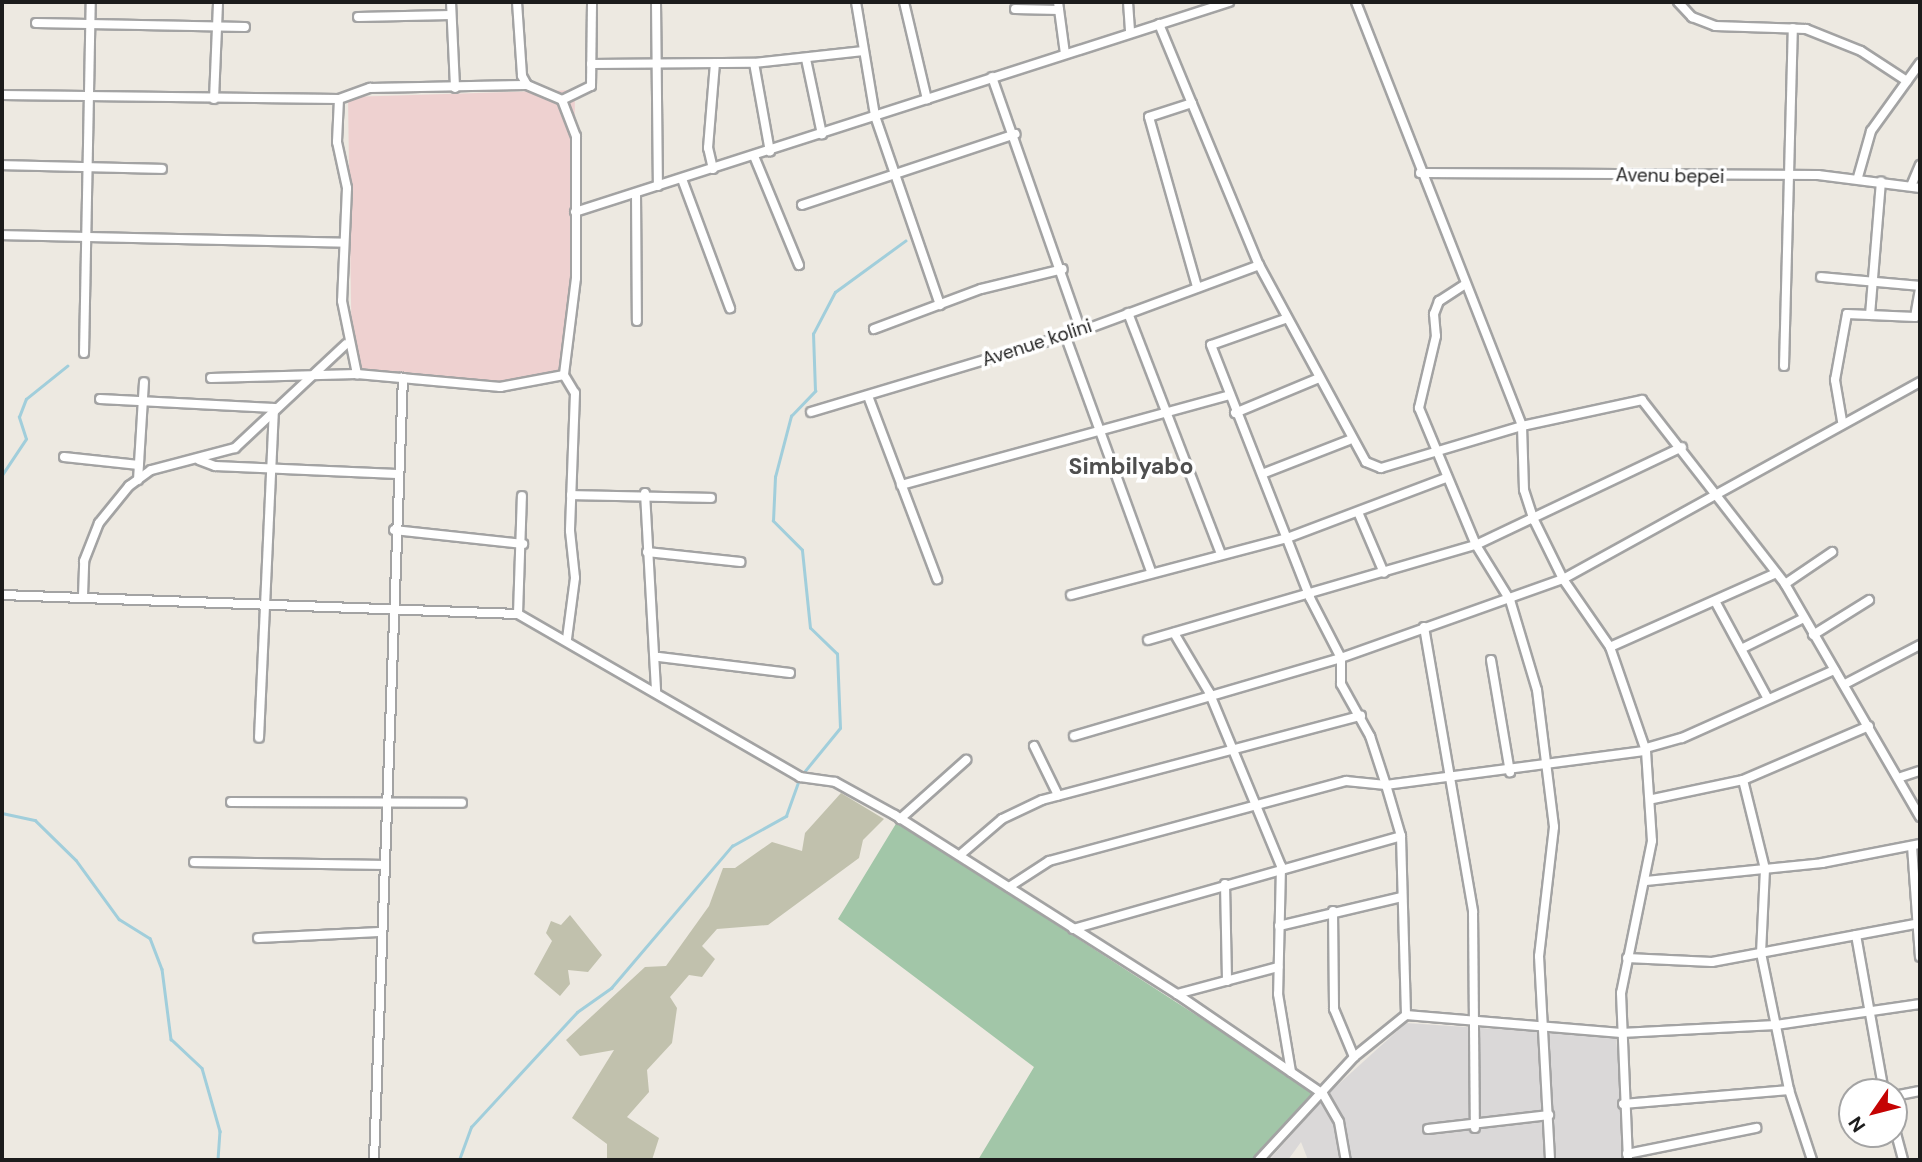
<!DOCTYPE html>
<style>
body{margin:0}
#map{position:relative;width:1922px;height:1162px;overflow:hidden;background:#ede9e1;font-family:"DM Sans",sans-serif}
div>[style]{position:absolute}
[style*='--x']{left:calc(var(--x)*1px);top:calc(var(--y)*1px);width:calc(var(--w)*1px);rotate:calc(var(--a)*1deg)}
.residential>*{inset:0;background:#dad8d8}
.commercial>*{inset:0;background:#eed1d0}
.construction>*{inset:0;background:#c1c1ad}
.cemetery>*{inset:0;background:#a2c6a8}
.stream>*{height:2.5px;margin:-1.25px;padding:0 1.25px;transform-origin:1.25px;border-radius:1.25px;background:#a1cedb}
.roads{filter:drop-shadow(2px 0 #a3a3a3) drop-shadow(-2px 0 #a3a3a3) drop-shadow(0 2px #a3a3a3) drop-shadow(0 -2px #a3a3a3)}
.minor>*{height:8px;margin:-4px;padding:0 4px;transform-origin:4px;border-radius:4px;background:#fff}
span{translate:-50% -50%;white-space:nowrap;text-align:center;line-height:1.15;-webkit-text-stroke:7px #fff;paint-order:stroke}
.street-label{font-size:19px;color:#1c1c1c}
.quarter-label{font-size:23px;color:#4f4f4f;font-weight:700}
.frame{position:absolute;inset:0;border:4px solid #1c1c1c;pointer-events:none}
.north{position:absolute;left:1838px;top:1078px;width:70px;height:70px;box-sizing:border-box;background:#fff;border:2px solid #a4a4a4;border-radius:50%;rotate:235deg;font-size:19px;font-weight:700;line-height:28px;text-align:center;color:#1c1c1c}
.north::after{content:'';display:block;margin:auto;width:24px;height:32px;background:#c50303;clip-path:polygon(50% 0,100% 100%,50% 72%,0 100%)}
</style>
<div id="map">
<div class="residential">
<i style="clip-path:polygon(1406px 1023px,1616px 1037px,1627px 1160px,1308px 1160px,1301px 1142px,1288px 1160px,1269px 1160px,1331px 1091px)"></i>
</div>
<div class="commercial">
<i style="clip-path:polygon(575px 90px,573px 274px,562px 374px,503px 384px,352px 368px,348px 97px)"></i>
</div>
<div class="construction">
<i style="clip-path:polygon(841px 793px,884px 819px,863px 840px,859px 858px,768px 925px,717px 929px,702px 946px,715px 959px,702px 977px,689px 975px,670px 997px,677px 1008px,672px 1043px,647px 1070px,649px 1092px,627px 1117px,659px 1138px,652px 1160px,607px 1160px,607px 1144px,572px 1118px,614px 1050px,580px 1056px,566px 1040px,645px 967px,666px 966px,709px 906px,723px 868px,735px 868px,772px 842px,802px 851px,805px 833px)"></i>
<i style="clip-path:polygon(570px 915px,602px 955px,588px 972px,568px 970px,570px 984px,560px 996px,534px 974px,552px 941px,546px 933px,551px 921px,561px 925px)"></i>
</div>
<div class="cemetery">
<i style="clip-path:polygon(897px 822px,1320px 1095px,1252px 1160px,978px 1160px,1034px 1067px,838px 919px)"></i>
</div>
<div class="stream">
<i style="--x:2;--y:475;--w:43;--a:-56.3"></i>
<i style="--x:26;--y:439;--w:23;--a:-108"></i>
<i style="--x:19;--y:417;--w:19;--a:-69"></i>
<i style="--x:26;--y:399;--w:53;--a:-38.8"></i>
<i style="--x:2;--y:813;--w:34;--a:12"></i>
<i style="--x:35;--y:820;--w:57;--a:44.3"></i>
<i style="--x:76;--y:860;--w:73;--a:53.9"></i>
<i style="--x:119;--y:919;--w:36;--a:32"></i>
<i style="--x:150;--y:938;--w:33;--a:69"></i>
<i style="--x:162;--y:969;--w:71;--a:82.7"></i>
<i style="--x:171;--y:1039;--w:42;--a:43.1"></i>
<i style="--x:202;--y:1068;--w:66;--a:74.1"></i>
<i style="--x:220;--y:1131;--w:29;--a:94"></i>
<i style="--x:459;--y:1160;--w:35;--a:-70"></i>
<i style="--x:471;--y:1127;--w:156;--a:-47.3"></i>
<i style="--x:577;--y:1012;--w:42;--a:-35.2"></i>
<i style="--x:611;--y:988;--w:187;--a:-49.6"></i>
<i style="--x:732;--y:846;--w:62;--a:-29.1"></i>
<i style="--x:786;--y:816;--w:41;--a:-70.3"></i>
<i style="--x:800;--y:777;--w:63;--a:-50.8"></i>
<i style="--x:840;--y:728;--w:74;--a:-92.3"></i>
<i style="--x:837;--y:654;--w:37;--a:-136"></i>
<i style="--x:810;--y:628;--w:78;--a:-95.9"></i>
<i style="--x:802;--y:550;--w:41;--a:-135"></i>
<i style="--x:773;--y:521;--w:44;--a:-87.4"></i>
<i style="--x:775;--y:477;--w:63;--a:-75.3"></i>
<i style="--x:791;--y:416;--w:35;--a:-46"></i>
<i style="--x:815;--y:391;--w:57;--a:-92"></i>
<i style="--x:813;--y:334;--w:47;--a:-62.4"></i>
<i style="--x:835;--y:292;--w:87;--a:-36.1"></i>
</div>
<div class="roads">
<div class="minor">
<i style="--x:451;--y:2;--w:86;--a:87.3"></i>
<i style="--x:517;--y:2;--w:74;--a:86.1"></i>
<i style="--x:522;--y:76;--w:10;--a:61"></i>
<i style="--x:527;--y:85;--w:38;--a:23"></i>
<i style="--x:562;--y:100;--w:39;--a:69"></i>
<i style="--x:576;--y:136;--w:142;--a:90"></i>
<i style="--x:576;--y:278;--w:98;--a:97.1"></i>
<i style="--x:656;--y:2;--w:184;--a:89.4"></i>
<i style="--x:856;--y:2;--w:116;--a:80.5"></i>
<i style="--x:875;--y:116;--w:200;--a:71"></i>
<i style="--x:904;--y:2;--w:100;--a:76.7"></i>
<i style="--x:1058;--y:2;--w:52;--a:82.3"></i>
<i style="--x:1128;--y:2;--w:31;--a:86"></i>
<i style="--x:1356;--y:2;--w:455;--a:68.6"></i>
<i style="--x:1522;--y:426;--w:64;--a:88.2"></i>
<i style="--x:1524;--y:490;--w:32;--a:72"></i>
<i style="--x:1534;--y:520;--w:66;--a:63.8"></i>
<i style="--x:1563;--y:579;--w:83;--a:55.3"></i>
<i style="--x:1610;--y:647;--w:110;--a:70.9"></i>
<i style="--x:1646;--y:751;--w:90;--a:86.2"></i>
<i style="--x:1652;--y:841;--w:155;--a:101.5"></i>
<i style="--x:1621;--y:993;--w:167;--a:87.6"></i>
<i style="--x:1678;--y:2;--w:21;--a:47"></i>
<i style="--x:1692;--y:17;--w:25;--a:21"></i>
<i style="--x:1715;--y:26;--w:91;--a:1.9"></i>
<i style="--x:1806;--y:29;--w:59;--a:21.8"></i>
<i style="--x:1861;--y:51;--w:55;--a:33.1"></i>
<i style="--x:1015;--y:9;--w:44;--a:1.3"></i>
<i style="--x:358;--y:17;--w:93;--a:-1.2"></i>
<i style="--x:36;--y:23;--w:209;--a:1.1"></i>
<i style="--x:1159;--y:24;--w:261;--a:67.5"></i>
<i style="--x:1259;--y:265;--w:224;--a:61.5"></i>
<i style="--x:1366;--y:462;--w:16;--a:22"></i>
<i style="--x:1381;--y:468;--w:147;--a:-16.6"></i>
<i style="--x:1522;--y:426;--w:123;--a:-12.2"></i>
<i style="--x:1642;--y:400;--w:233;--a:52.1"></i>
<i style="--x:1785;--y:584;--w:269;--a:59.9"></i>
<i style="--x:806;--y:59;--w:77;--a:78"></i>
<i style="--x:754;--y:63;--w:90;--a:79.8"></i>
<i style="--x:591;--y:64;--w:163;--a:-0.4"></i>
<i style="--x:754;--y:63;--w:110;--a:-6.3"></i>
<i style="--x:992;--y:77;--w:269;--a:70.7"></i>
<i style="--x:2;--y:95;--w:337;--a:0.7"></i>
<i style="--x:339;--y:99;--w:33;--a:-20"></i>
<i style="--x:370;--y:88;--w:157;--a:-1.1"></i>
<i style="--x:214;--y:99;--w:97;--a:-87.6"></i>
<i style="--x:339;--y:99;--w:43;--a:92.7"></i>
<i style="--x:337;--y:142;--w:47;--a:77.7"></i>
<i style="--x:347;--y:188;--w:113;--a:92.5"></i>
<i style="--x:342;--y:301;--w:75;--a:78.4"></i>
<i style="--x:562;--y:100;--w:32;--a:-26"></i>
<i style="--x:591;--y:86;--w:84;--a:-89.3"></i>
<i style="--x:1192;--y:103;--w:45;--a:162"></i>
<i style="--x:1149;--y:117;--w:177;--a:74.2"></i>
<i style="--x:754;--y:156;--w:118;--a:67.6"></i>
<i style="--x:2;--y:165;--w:160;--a:1.4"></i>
<i style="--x:713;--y:169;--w:22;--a:-103"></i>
<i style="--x:708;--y:148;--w:85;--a:-85.3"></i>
<i style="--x:1420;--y:173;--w:398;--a:0.3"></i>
<i style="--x:1818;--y:175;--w:103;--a:7.3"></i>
<i style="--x:1858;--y:177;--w:48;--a:-74.2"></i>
<i style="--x:1871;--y:131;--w:84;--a:-54.2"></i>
<i style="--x:682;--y:179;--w:138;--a:69.6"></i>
<i style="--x:1911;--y:186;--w:23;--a:-67"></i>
<i style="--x:636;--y:193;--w:128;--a:89.6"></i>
<i style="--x:802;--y:205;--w:225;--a:-18.4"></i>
<i style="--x:575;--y:212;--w:687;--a:-17.8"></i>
<i style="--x:2;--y:235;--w:341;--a:1.3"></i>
<i style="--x:1821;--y:277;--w:99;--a:5.2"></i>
<i style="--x:1464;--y:285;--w:30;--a:147"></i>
<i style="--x:1439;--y:301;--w:14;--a:111"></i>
<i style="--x:1434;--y:314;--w:22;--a:85"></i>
<i style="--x:1436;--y:336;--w:74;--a:103.3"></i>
<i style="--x:1419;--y:408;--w:148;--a:67.4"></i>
<i style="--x:1476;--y:545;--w:65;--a:58.3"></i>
<i style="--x:1510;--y:600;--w:94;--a:73.3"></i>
<i style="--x:1537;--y:690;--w:138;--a:82.9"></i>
<i style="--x:1554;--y:827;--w:130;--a:96.6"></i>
<i style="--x:1539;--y:956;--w:204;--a:86.9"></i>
<i style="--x:1128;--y:313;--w:256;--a:68.9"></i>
<i style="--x:1870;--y:315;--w:134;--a:-85.3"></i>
<i style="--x:1285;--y:319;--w:78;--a:160.6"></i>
<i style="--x:1211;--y:345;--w:272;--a:68.6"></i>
<i style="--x:1310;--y:598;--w:68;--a:62.7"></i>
<i style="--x:1341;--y:658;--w:26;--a:90"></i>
<i style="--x:1341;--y:684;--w:60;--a:60.9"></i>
<i style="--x:1370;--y:736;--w:52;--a:71.9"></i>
<i style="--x:1386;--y:785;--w:53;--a:73.6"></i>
<i style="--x:1401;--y:836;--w:179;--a:88.4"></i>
<i style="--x:874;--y:329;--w:114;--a:-20.5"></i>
<i style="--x:981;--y:289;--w:84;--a:-13.7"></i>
<i style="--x:1065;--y:335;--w:251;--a:70"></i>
<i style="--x:84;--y:353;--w:351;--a:-88.9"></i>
<i style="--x:1784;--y:366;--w:338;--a:-88.5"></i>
<i style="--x:564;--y:375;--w:21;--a:59"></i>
<i style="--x:575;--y:393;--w:138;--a:92.1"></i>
<i style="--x:570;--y:531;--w:47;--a:83.9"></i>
<i style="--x:575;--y:578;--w:62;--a:97.5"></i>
<i style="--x:211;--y:378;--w:146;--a:-1.6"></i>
<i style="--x:357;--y:374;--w:144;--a:5.2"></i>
<i style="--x:500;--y:387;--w:65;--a:-10.6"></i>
<i style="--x:868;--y:396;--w:196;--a:69.3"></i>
<i style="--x:100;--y:399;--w:174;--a:3"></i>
<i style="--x:274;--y:408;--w:330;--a:92.6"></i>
<i style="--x:811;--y:412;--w:282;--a:-16.7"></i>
<i style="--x:1081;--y:331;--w:190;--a:-20.3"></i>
<i style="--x:1235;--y:413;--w:91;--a:-22.6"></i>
<i style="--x:1842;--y:421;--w:42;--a:-99.7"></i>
<i style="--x:1835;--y:380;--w:67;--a:-79.7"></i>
<i style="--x:1847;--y:314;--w:68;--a:2.5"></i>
<i style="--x:1915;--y:317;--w:28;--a:-80"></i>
<i style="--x:64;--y:457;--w:75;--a:6.1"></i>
<i style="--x:199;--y:460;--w:17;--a:21"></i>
<i style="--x:215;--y:466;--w:182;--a:2.5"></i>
<i style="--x:1262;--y:474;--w:93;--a:-21.3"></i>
<i style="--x:138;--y:480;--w:98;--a:-86.5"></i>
<i style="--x:901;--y:485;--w:338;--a:-15.3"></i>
<i style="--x:645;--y:493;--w:199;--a:86.8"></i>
<i style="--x:571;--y:495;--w:140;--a:1.2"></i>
<i style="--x:1358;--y:512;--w:66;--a:66.9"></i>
<i style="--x:394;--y:530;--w:130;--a:6.2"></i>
<i style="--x:647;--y:552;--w:94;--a:6.1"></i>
<i style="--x:1785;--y:584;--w:57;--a:-34.2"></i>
<i style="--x:2;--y:595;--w:516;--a:2.11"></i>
<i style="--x:518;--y:614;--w:326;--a:30"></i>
<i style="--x:800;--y:777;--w:35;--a:8"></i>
<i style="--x:835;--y:782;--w:68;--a:28.8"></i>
<i style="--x:895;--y:815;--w:334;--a:32.4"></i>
<i style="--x:1177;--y:994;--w:177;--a:34.4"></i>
<i style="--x:1323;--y:1094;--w:32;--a:60"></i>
<i style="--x:1339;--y:1122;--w:39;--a:80"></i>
<i style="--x:1071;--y:595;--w:223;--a:-14.8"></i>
<i style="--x:1287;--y:538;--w:170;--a:-20.7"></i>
<i style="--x:83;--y:596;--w:35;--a:-88"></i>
<i style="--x:84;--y:561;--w:41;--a:-68.5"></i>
<i style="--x:99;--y:523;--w:48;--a:-51"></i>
<i style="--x:129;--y:486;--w:27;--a:-36"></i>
<i style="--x:151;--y:470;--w:87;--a:-14.7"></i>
<i style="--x:235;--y:448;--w:152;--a:-43.1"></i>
<i style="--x:1715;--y:601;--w:111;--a:61.6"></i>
<i style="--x:518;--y:614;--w:118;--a:-88.1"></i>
<i style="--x:1424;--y:627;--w:289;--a:80.2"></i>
<i style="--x:1473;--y:912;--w:216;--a:89.5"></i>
<i style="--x:1174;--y:633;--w:69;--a:59.3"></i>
<i style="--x:1209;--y:692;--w:188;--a:67.5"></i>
<i style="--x:1281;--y:866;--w:128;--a:91.3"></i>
<i style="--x:1278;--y:994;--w:79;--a:80.5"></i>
<i style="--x:1813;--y:635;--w:66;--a:-32"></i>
<i style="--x:1148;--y:640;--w:341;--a:-16.2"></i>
<i style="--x:1476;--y:545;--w:228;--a:-25.4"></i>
<i style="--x:1610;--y:647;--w:182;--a:-24"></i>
<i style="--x:1743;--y:648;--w:68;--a:-26.2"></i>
<i style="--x:659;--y:657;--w:132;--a:7"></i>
<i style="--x:1491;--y:660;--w:114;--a:80.4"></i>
<i style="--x:1845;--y:684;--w:85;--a:-27.5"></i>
<i style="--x:1074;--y:736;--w:278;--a:-16.3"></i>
<i style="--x:1341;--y:658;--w:236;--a:-19.6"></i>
<i style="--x:1563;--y:579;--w:408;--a:-28.9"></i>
<i style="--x:1034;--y:746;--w:55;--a:63.9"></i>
<i style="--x:1646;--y:748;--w:37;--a:-16"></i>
<i style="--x:1682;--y:738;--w:167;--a:-24.1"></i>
<i style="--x:1901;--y:777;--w:20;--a:-18"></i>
<i style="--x:1743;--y:780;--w:92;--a:76.1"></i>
<i style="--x:1765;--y:869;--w:84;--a:92.7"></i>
<i style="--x:1761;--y:953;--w:140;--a:78.4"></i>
<i style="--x:1789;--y:1090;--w:74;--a:71.8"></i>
<i style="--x:1653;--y:799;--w:92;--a:-11.9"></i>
<i style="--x:1743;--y:780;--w:137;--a:-23.2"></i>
<i style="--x:231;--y:802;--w:231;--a:0.2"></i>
<i style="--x:900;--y:819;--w:89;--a:-41.8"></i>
<i style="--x:1912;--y:846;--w:111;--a:85.9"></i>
<i style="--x:960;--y:855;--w:55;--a:-40.6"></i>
<i style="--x:1002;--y:819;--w:44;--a:-25.4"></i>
<i style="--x:1042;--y:800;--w:330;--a:-14.8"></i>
<i style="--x:194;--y:862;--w:189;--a:0.9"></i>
<i style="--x:1646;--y:881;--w:177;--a:-5.8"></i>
<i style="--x:1822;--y:863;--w:100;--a:-11"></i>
<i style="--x:1225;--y:884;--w:97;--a:88.8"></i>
<i style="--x:1009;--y:887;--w:48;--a:-33"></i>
<i style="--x:1049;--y:861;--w:308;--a:-15.1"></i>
<i style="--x:1346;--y:781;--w:40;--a:5.7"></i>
<i style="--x:1386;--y:785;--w:262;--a:-7.5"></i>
<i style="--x:1333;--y:911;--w:98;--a:89.4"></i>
<i style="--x:1334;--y:1009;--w:52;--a:67.4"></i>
<i style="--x:1279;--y:926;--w:126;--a:-13.3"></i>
<i style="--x:1073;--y:929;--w:341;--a:-15.8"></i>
<i style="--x:1856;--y:935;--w:159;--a:79.9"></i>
<i style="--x:258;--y:938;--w:122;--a:-2.8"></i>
<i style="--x:1627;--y:958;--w:85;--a:2.7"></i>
<i style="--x:1712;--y:962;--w:212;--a:-10.6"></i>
<i style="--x:1177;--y:994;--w:105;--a:-15"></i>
<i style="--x:1894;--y:1096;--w:26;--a:-11"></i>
<i style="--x:1623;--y:1104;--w:167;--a:-4.8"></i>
<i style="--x:1894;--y:1126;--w:35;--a:75"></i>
<i style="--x:1428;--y:1129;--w:122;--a:-6.6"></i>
<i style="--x:1627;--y:1154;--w:132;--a:-11.4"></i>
<i style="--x:374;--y:1160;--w:783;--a:-87.88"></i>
<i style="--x:1259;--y:1160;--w:140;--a:-47.3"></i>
<i style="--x:1354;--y:1057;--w:67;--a:-38.9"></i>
<i style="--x:1406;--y:1015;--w:216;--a:4.8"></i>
<i style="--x:1621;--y:1033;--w:155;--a:-3"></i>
<i style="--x:1776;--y:1025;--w:146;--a:-8.3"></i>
</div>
</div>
<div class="street-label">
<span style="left:1670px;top:176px;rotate:1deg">Avenu bepei</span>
<span style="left:1037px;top:343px;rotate:-18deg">Avenue kolini</span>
</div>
<div class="quarter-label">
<span style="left:1131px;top:466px">Simbilyabo</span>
</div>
<div class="frame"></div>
<div class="north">N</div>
</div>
